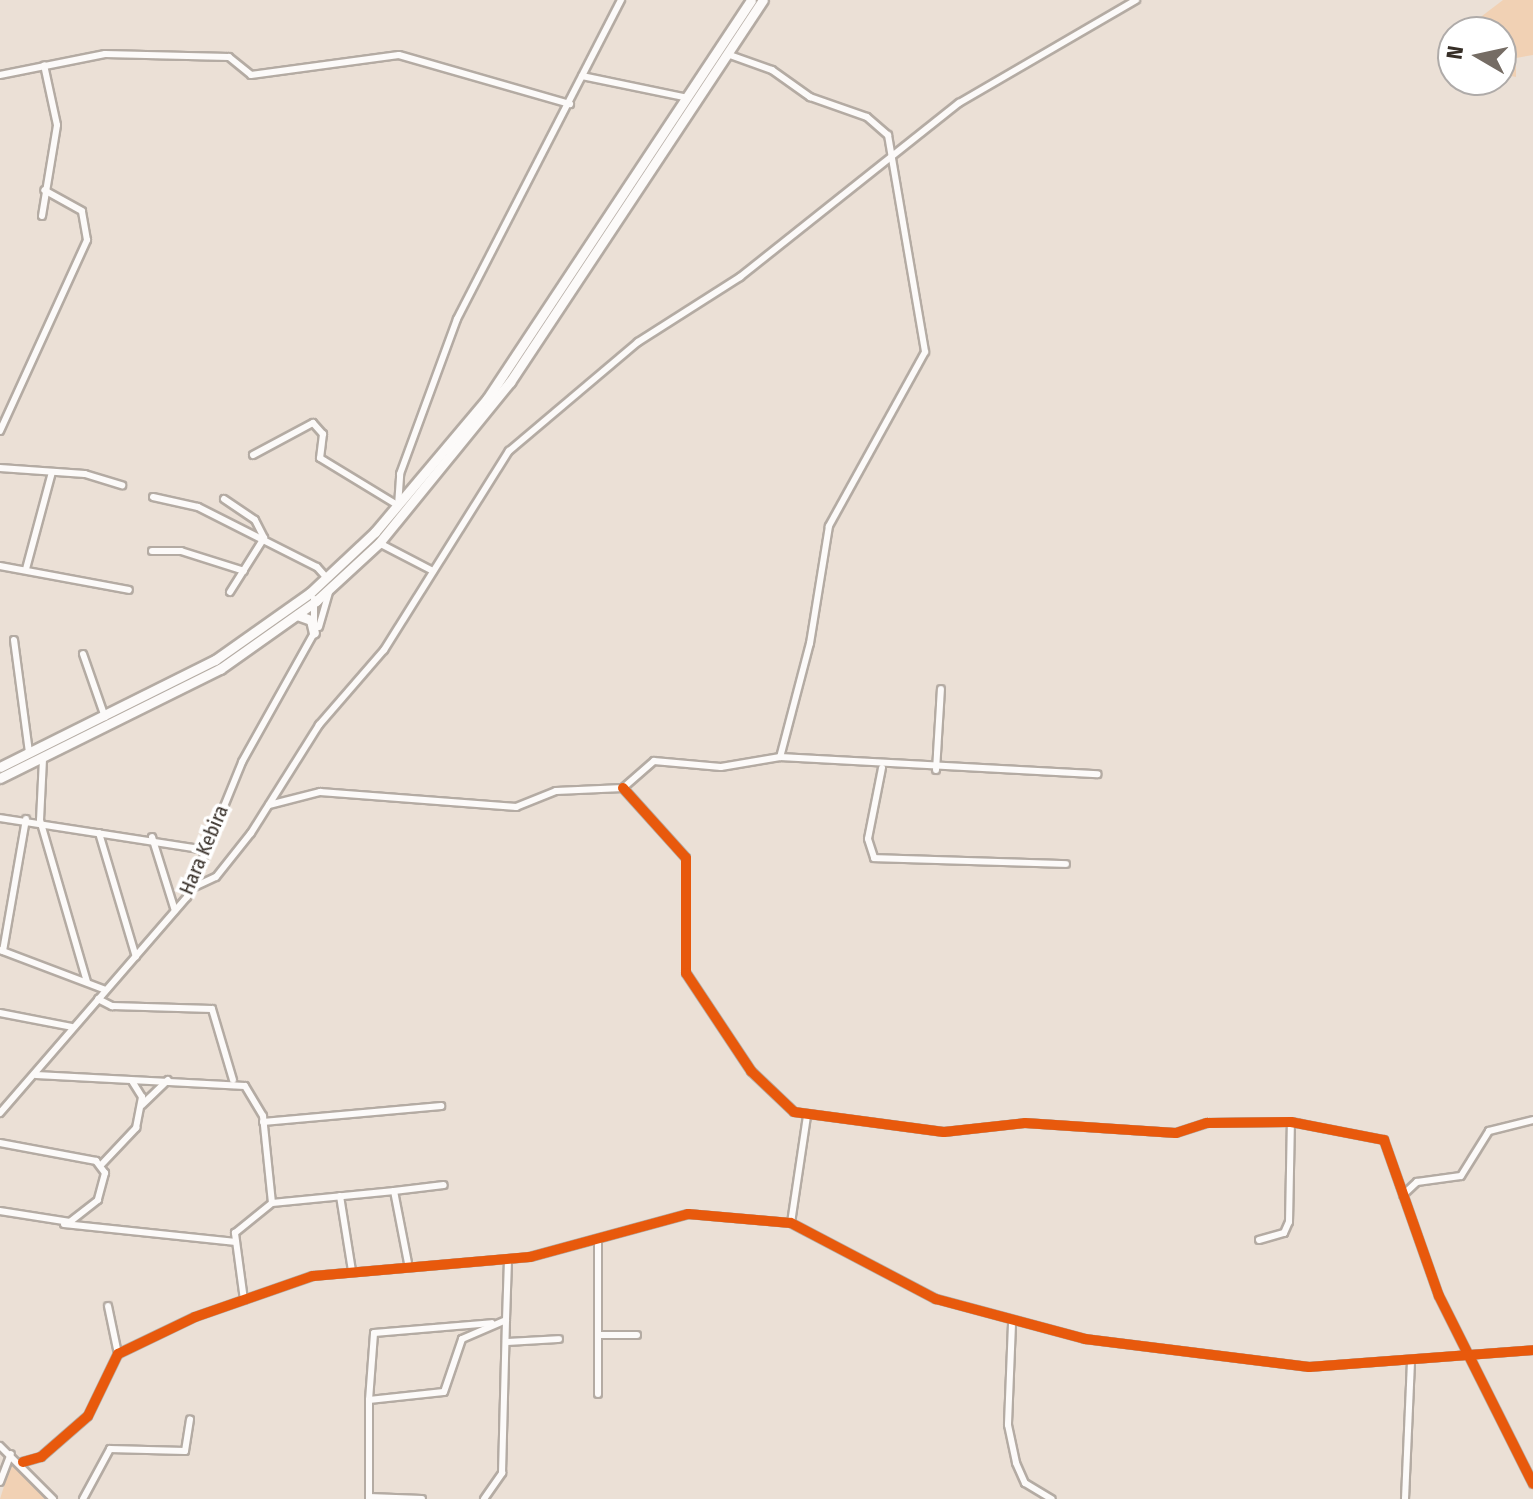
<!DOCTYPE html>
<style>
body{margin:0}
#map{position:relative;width:1533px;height:1499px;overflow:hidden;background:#ebe0d6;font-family:"Fira Sans Condensed",sans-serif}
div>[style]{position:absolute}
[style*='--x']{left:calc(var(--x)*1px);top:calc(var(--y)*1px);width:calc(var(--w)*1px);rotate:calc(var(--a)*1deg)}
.green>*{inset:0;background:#f1d1b4}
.roads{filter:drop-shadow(2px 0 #b4aba3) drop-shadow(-2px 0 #b4aba3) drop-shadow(0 2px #b4aba3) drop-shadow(0 -2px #b4aba3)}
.minor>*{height:6px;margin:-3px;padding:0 3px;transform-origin:3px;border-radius:3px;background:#fcfaf9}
.secondary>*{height:9px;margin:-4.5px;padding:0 4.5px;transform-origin:4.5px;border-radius:4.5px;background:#fcfaf9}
.cycleway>*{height:10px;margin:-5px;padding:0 5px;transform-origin:5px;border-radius:5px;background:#e8590c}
span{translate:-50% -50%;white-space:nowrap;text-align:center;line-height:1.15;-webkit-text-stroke:7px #fff;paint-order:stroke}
.street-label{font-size:20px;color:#362e27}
.north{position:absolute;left:1437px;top:16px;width:80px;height:80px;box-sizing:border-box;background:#fff;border:2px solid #afaba9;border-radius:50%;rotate:279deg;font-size:22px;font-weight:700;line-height:32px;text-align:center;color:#362e27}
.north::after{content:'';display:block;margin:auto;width:28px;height:36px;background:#756c64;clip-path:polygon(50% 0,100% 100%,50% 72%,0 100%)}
</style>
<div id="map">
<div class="green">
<i style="clip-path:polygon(1503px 0,1533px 0,1533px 55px,1516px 58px,1516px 77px,1501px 74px,1501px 32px,1461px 32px)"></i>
<i style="clip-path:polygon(11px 1464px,33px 1483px,45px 1499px,0 1499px)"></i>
</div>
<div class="roads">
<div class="minor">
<i style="--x:727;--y:54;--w:48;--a:19.6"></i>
<i style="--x:772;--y:70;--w:47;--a:35.4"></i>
<i style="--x:810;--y:97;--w:60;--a:19.3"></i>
<i style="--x:867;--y:117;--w:28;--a:41"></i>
<i style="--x:888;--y:135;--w:220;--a:80.3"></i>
<i style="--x:925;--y:352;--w:199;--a:118.9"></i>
<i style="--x:829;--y:526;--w:119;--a:99.2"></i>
<i style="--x:810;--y:643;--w:118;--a:104.7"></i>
<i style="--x:0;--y:75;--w:107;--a:-11.3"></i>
<i style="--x:105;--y:54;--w:124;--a:1.4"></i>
<i style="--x:229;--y:57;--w:28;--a:39"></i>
<i style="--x:251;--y:75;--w:149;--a:-7.7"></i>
<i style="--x:399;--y:55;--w:178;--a:16"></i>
<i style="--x:582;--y:76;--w:108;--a:11.7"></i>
<i style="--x:42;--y:216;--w:92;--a:-80.6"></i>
<i style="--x:57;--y:125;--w:61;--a:-102.2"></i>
<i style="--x:0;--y:431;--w:210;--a:-65.5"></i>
<i style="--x:87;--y:240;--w:29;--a:-100"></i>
<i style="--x:82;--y:211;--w:43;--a:-151.1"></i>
<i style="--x:253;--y:455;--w:68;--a:-28.1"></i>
<i style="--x:313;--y:423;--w:15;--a:48"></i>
<i style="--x:323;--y:434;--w:24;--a:97"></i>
<i style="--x:320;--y:458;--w:87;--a:31.3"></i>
<i style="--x:0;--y:468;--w:85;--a:4"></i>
<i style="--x:85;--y:474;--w:39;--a:17"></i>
<i style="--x:153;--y:497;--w:46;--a:12.5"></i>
<i style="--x:198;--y:507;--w:133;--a:26.8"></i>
<i style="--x:317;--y:567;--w:15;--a:48"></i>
<i style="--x:224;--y:499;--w:37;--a:34"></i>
<i style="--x:255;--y:520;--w:20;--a:63"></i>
<i style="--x:398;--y:506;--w:32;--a:-86"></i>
<i style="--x:400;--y:474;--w:165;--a:-69.8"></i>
<i style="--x:457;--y:319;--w:359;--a:-62.8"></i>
<i style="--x:379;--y:543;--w:61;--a:27.4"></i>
<i style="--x:152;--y:551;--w:29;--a:0"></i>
<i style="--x:181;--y:551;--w:66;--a:17.6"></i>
<i style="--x:0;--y:566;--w:131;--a:10.5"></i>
<i style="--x:26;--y:569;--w:100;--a:-75"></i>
<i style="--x:230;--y:592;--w:64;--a:-57.8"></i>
<i style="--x:319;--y:627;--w:40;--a:-74"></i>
<i style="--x:14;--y:640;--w:114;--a:82.4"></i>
<i style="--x:83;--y:654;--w:67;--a:70.8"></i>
<i style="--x:43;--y:759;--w:61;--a:92.8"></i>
<i style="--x:40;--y:820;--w:169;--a:73.8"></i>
<i style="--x:882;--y:768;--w:72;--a:101.2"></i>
<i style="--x:868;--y:839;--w:20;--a:72"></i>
<i style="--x:874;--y:858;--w:192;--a:1.8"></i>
<i style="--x:936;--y:770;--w:81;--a:-86.5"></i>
<i style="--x:623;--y:788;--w:94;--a:48"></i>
<i style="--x:686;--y:858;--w:115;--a:90"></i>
<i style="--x:686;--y:973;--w:118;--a:56.4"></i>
<i style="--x:751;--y:1071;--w:59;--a:43.6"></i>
<i style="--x:794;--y:1112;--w:151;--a:7.6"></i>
<i style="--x:944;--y:1132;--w:81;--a:-6.3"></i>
<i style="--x:1025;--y:1123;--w:151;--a:3.8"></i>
<i style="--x:1176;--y:1133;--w:33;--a:-18"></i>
<i style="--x:1207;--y:1123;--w:84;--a:-0.7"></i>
<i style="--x:1291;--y:1122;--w:95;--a:11"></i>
<i style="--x:1384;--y:1140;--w:165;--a:70.6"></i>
<i style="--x:1439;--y:1296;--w:210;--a:63.4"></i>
<i style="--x:269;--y:805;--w:53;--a:-14.3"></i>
<i style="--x:320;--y:792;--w:197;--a:4.4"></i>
<i style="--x:516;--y:807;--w:43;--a:-21.8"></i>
<i style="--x:556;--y:791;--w:67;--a:-2.6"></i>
<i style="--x:623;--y:788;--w:41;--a:-41.1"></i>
<i style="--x:654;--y:761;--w:67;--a:5.1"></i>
<i style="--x:721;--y:767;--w:60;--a:-9.6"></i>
<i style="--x:780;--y:757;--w:318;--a:3.1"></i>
<i style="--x:0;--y:818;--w:209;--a:8.8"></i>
<i style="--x:99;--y:833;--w:129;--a:73.4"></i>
<i style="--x:152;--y:837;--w:77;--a:72.7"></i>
<i style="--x:192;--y:888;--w:26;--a:-25"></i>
<i style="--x:216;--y:877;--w:56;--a:-51.5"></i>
<i style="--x:251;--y:833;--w:128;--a:-57.8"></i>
<i style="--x:319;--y:725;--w:99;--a:-49.1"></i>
<i style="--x:384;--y:650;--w:235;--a:-57.9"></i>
<i style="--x:509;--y:451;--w:169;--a:-40.2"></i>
<i style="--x:638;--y:342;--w:121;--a:-32.5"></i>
<i style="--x:740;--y:277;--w:280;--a:-38.5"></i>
<i style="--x:959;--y:103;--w:205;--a:-30.2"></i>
<i style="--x:0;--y:950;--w:113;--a:20.7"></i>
<i style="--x:3;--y:951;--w:134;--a:-80.1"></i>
<i style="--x:98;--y:999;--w:16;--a:27"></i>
<i style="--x:112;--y:1006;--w:100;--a:1.7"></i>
<i style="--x:212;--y:1009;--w:74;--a:73.5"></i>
<i style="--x:0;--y:1013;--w:73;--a:11"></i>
<i style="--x:36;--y:1075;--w:209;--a:3"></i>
<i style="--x:245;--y:1086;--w:35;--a:59"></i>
<i style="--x:263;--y:1116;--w:87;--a:84.1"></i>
<i style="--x:142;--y:1105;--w:36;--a:-44"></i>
<i style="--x:0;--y:1113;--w:286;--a:-49.1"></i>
<i style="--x:187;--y:897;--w:146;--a:-67.8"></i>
<i style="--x:242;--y:762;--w:148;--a:-60.8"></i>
<i style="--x:314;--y:633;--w:34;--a:-90"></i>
<i style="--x:263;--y:1122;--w:179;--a:-5.1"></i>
<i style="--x:0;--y:1143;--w:98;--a:10.6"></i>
<i style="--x:96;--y:1161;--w:15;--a:53"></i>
<i style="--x:105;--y:1173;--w:28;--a:105"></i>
<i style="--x:98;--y:1200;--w:36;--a:142"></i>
<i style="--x:70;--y:1222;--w:71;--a:-171.1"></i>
<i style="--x:102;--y:1164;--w:50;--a:-46.6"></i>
<i style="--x:136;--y:1128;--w:32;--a:-79"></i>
<i style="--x:142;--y:1097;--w:19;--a:-122"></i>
<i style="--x:394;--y:1191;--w:50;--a:-6.8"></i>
<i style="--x:1403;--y:1195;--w:19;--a:-43"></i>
<i style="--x:1417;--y:1182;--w:44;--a:-7.8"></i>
<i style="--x:1461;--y:1176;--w:53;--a:-58.1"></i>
<i style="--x:1489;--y:1131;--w:45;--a:-14"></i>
<i style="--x:340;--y:1196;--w:76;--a:80.9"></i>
<i style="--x:272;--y:1203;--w:123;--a:-5.6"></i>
<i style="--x:394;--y:1191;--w:73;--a:79"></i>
<i style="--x:791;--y:1223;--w:108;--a:-81.5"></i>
<i style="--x:64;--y:1224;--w:173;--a:6"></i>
<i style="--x:598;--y:1239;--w:155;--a:90"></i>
<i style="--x:1259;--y:1240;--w:26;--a:-16"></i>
<i style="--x:1284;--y:1233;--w:12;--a:-66"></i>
<i style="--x:1289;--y:1222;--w:100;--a:-88.9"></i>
<i style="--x:244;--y:1300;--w:68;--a:-97.7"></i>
<i style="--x:235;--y:1233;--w:48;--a:-39"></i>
<i style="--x:108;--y:1306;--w:49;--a:78.2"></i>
<i style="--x:1012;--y:1324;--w:101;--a:92.3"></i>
<i style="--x:1008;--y:1425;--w:39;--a:78"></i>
<i style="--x:1016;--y:1463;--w:22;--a:66"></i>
<i style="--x:1025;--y:1483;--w:31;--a:31"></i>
<i style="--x:598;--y:1335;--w:39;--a:0"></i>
<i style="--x:506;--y:1342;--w:53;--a:-3.2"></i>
<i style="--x:369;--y:1400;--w:67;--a:-85.7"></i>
<i style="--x:374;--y:1333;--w:118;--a:-4.8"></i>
<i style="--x:0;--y:1446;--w:75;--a:45"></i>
<i style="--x:23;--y:1462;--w:19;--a:-16"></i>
<i style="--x:41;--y:1457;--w:62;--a:-41.1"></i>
<i style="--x:88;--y:1416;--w:69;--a:-64.2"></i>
<i style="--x:118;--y:1354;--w:85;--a:-25.7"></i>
<i style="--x:195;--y:1317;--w:125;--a:-19.2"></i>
<i style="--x:313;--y:1276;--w:218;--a:-5"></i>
<i style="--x:530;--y:1257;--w:164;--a:-15.2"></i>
<i style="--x:688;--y:1214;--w:103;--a:5"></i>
<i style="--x:791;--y:1223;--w:164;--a:27.7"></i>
<i style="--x:936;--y:1299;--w:154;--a:15"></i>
<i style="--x:1085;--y:1339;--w:226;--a:7.1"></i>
<i style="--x:1309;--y:1367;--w:225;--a:-4.3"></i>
<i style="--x:0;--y:1482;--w:30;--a:-69"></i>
<i style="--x:369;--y:1497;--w:53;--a:2.2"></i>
<i style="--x:83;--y:1499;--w:57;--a:-61.6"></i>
<i style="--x:110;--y:1449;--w:75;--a:1.5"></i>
<i style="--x:185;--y:1451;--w:32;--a:-81"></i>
<i style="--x:369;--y:1499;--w:99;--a:-90"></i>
<i style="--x:369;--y:1400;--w:75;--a:-6.1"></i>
<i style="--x:444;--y:1392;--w:56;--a:-71.2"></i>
<i style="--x:462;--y:1339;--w:48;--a:-23.4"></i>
<i style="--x:506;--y:1320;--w:61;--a:-88.1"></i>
<i style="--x:484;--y:1499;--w:32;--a:-55"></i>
<i style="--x:502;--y:1473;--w:153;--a:-88.5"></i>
<i style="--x:1405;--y:1499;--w:135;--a:-87.5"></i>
</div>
<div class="secondary">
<i style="--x:297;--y:615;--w:15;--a:20"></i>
<i style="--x:311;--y:620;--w:13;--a:77"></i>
<i style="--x:0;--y:767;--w:240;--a:-26.5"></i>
<i style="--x:215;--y:660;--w:116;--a:-35.2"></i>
<i style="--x:310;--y:593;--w:89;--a:-43.2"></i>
<i style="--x:375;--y:532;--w:174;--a:-49.9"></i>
<i style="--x:487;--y:399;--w:478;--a:-56.5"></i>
<i style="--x:0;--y:778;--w:246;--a:-26.4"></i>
<i style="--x:220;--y:669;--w:118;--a:-35.3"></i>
<i style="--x:316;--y:601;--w:86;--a:-42.6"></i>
<i style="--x:379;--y:543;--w:208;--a:-50.9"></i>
<i style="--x:510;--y:382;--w:458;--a:-56.5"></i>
</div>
</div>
<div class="cycleway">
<i style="--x:623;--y:788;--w:94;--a:48"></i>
<i style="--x:686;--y:858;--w:115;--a:90"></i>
<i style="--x:686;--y:973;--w:118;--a:56.4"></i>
<i style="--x:751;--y:1071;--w:59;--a:43.6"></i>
<i style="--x:794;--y:1112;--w:151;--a:7.6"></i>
<i style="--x:944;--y:1132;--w:81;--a:-6.3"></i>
<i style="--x:1025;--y:1123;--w:151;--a:3.8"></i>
<i style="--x:1176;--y:1133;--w:33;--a:-18"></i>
<i style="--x:1207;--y:1123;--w:84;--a:-0.7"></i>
<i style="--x:1291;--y:1122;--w:95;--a:11"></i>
<i style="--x:1384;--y:1140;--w:165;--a:70.6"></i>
<i style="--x:1439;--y:1296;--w:210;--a:63.4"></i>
<i style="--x:23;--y:1462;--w:19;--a:-16"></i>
<i style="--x:41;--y:1457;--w:62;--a:-41.1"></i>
<i style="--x:88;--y:1416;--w:69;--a:-64.2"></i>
<i style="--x:118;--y:1354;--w:85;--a:-25.7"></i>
<i style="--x:195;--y:1317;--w:125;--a:-19.2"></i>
<i style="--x:313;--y:1276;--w:218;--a:-5"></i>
<i style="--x:530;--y:1257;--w:164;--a:-15.2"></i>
<i style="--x:688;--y:1214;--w:103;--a:5"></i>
<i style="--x:791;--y:1223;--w:164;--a:27.7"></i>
<i style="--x:936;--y:1299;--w:154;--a:15"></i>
<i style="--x:1085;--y:1339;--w:226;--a:7.1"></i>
<i style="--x:1309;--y:1367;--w:225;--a:-4.3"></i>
</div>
<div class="street-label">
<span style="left:204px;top:850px;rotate:-67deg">Hara Kebira</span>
</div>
<div class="north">N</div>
</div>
